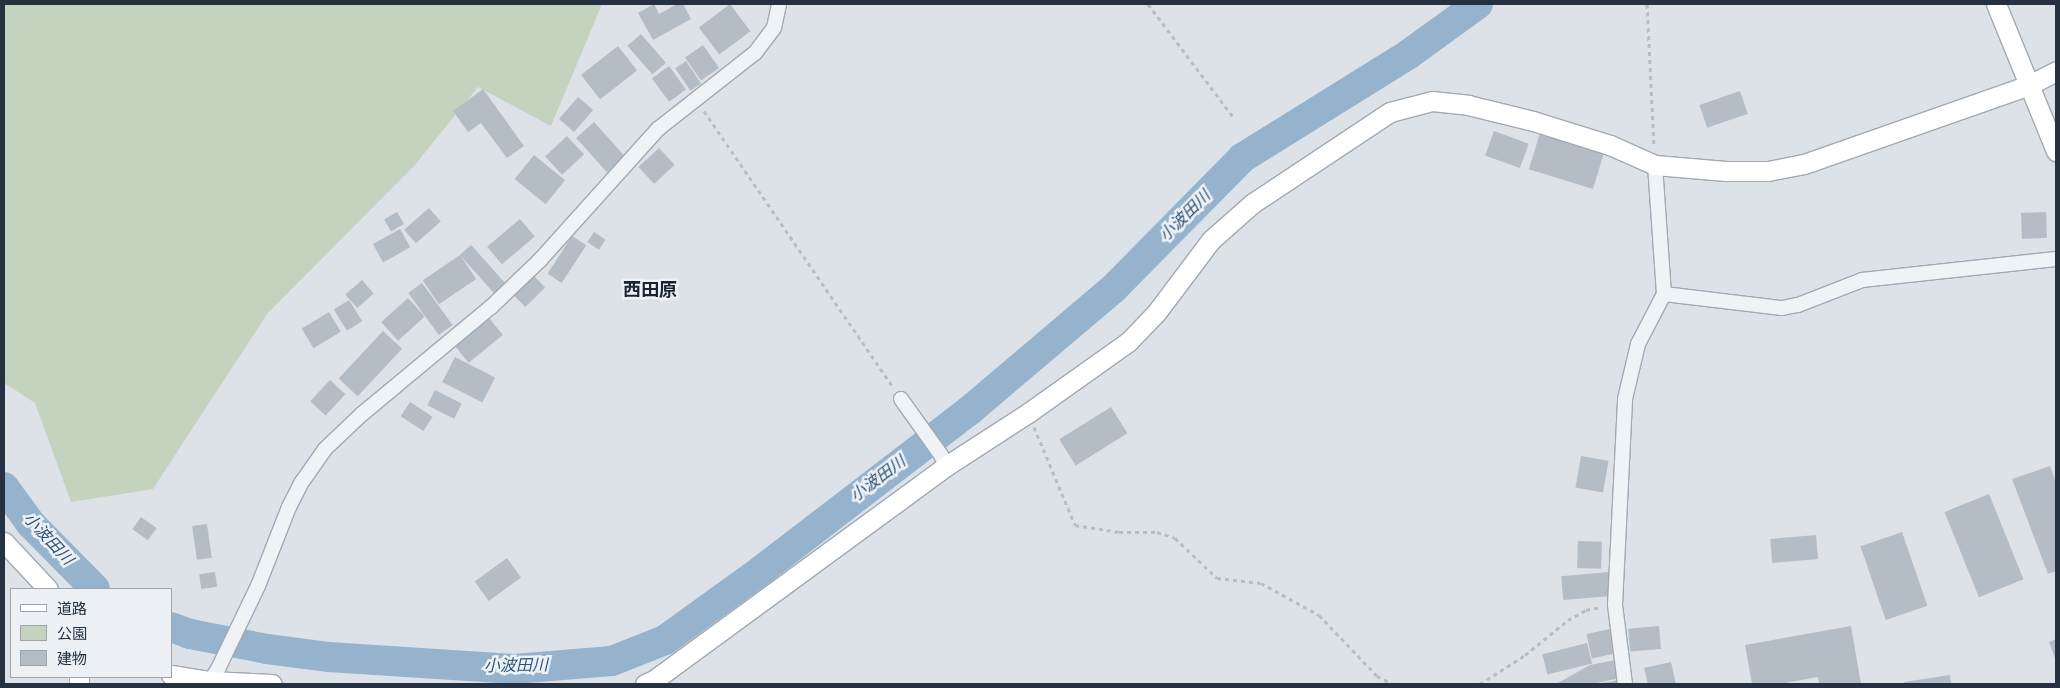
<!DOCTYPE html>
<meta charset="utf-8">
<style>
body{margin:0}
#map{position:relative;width:2060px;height:688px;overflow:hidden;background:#dde2e8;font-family:"Roboto Condensed","Noto Sans JP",sans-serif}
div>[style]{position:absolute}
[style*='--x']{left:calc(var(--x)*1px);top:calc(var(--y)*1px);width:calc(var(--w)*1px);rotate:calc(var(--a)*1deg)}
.green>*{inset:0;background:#c4d3bd}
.river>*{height:30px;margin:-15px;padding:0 15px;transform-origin:15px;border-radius:15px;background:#95b3cc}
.building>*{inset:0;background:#b4bcc5;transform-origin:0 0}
.path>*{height:3px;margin-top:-1.5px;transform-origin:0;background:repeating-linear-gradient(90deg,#b7bdc3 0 4px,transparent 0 8px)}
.roads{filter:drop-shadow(1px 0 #a2a9b2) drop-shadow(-1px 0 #a2a9b2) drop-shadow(0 1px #a2a9b2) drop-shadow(0 -1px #a2a9b2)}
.street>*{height:14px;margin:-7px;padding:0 7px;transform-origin:7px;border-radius:7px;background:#f0f3f6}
.secondary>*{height:19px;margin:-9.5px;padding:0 9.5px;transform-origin:9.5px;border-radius:9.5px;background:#fff}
span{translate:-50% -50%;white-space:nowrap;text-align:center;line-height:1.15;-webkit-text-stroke:5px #edf1f6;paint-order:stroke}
.water-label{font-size:16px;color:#2c5377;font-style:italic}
.quarter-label{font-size:18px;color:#182231;font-weight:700}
.frame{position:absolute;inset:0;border:5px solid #253140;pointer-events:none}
.legend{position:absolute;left:10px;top:588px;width:162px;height:90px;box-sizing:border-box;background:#edf1f6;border:1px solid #9da4ad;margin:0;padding:6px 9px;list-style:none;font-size:15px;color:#253140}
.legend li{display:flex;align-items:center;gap:10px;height:25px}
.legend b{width:25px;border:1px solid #9da4ad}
</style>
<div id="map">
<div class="green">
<i style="clip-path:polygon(4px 4px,602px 4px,551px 126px,478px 87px,414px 166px,267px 314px,153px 489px,71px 502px,35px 403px,4px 383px)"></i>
</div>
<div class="river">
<i style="--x:4;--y:487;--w:46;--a:53.9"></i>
<i style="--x:31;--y:524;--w:91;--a:45.4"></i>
<i style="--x:171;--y:627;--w:20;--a:20"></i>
<i style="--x:190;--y:634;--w:78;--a:11"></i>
<i style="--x:267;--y:649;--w:63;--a:7.4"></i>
<i style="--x:329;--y:657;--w:185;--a:3.7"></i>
<i style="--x:514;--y:669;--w:98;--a:-4.7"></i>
<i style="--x:612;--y:661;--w:57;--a:-21.6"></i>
<i style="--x:665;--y:640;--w:121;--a:-35.9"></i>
<i style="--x:763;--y:569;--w:260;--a:-37.5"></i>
<i style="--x:969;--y:411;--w:189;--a:-40.3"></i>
<i style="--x:1113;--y:289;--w:184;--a:-45.4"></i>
<i style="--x:1242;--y:158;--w:197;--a:-31.9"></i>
<i style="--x:1409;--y:54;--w:85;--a:-35.9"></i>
</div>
<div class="building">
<i style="clip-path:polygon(654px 4px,659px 14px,677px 4px,683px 4px,691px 19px,653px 40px,638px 13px)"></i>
<i style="left:730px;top:4px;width:34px;height:39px;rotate:53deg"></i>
<i style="left:641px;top:34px;width:38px;height:18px;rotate:49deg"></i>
<i style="left:703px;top:45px;width:28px;height:22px;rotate:55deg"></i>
<i style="left:618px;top:46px;width:31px;height:47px;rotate:52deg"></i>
<i style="left:686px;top:61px;width:27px;height:13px;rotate:56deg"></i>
<i style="left:669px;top:66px;width:29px;height:21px;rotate:54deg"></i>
<i style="clip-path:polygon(483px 89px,524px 146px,507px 158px,481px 123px,468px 132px,453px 111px)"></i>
<i style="left:1740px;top:91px;width:24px;height:43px;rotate:71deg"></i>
<i style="left:578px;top:97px;width:20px;height:29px;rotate:41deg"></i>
<i style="left:594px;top:122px;width:46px;height:24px;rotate:48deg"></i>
<i style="left:1494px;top:131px;width:37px;height:26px;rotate:20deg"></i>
<i style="left:1540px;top:133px;width:67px;height:38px;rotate:17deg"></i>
<i style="left:567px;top:136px;width:25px;height:30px;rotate:47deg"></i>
<i style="left:659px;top:148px;width:23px;height:28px;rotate:47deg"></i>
<i style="left:534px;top:155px;width:40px;height:31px;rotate:39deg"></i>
<i style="left:429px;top:208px;width:18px;height:33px;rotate:49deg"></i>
<i style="left:397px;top:212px;width:14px;height:15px;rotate:60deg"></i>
<i style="left:2046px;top:212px;width:26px;height:25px;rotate:88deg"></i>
<i style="left:520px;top:219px;width:23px;height:43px;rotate:50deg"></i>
<i style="left:400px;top:229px;width:21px;height:31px;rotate:61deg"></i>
<i style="left:594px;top:232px;width:14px;height:12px;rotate:34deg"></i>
<i style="left:572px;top:236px;width:17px;height:45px;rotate:33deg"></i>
<i style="left:471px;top:245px;width:52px;height:15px;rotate:48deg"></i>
<i style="left:460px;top:255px;width:29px;height:45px;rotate:56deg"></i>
<i style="left:531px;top:273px;width:20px;height:28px;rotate:45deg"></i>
<i style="left:362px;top:280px;width:18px;height:22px;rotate:49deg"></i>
<i style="left:422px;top:283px;width:52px;height:17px;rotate:54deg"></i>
<i style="left:408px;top:298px;width:25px;height:36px;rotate:48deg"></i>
<i style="left:349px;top:300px;width:25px;height:18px;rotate:58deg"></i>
<i style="left:329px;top:312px;width:23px;height:32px;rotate:59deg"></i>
<i style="left:489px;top:318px;width:22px;height:44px;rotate:51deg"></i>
<i style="left:383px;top:331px;width:26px;height:65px;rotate:43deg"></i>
<i style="left:455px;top:357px;width:45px;height:28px;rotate:27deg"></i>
<i style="left:330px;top:380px;width:21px;height:29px;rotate:43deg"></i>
<i style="left:435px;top:390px;width:30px;height:17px;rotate:27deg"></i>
<i style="left:410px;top:402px;width:27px;height:17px;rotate:33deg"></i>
<i style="left:1111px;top:407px;width:31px;height:61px;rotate:58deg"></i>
<i style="left:1581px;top:456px;width:28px;height:32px;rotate:10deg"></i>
<i style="clip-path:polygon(2050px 466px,2056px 482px,2056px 571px,2048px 574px,2012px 479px)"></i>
<i style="left:1989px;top:494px;width:92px;height:48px;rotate:68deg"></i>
<i style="left:141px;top:517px;width:19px;height:15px;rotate:35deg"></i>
<i style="left:207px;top:524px;width:34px;height:15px;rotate:82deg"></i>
<i style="left:1902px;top:532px;width:78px;height:44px;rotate:71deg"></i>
<i style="left:1816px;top:535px;width:24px;height:46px;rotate:85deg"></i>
<i style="left:1578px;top:541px;width:24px;height:27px;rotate:2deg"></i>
<i style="left:507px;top:558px;width:24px;height:40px;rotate:54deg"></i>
<i style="left:215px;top:572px;width:15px;height:16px;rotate:82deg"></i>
<i style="left:1609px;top:572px;width:24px;height:48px;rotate:85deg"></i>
<i style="left:1659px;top:626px;width:23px;height:31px;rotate:85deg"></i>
<i style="clip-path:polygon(1851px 626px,1861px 684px,1819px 684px,1818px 677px,1779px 684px,1752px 684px,1745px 645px)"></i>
<i style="left:1610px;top:629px;width:25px;height:24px;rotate:78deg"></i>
<i style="clip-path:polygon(2056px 639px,2056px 661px,2049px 642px)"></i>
<i style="left:1587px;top:643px;width:21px;height:46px;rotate:76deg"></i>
<i style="clip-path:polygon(1616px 660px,1620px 678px,1592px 684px,1556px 684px,1590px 665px)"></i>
<i style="clip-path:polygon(1671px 662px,1676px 684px,1648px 684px,1644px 668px)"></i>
<i style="clip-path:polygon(1950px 675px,1951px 684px,1904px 684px,1904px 682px)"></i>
<i style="clip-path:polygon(1619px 680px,1620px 684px,1602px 684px,1602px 683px)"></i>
</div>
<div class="path">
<i style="--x:1148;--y:4;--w:143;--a:53"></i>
<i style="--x:1647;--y:4;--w:141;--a:87.2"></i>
<i style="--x:704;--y:111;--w:336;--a:55.6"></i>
<i style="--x:1034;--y:427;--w:106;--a:67.3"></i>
<i style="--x:1075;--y:525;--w:45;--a:9"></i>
<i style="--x:1119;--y:532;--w:38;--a:0"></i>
<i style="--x:1157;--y:532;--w:19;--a:18"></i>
<i style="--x:1175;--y:538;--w:58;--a:43.6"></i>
<i style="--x:1217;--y:578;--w:44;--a:6.5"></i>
<i style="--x:1261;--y:583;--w:66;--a:28.9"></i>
<i style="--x:1319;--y:615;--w:84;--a:46.4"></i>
<i style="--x:1377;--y:676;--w:18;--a:27"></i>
<i style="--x:1480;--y:684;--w:54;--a:-32.8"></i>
<i style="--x:1525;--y:655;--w:55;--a:-39.1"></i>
<i style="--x:1568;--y:620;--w:21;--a:-29"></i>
<i style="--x:1586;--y:610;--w:15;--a:-11"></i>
</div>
<div class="roads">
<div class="street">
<i style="--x:1664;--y:294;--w:119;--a:6.8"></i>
<i style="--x:1782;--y:308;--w:16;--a:-11"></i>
<i style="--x:1798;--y:305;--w:69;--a:-21.3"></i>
<i style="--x:1862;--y:280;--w:195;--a:-6.2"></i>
<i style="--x:901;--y:399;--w:69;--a:54.5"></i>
<i style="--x:941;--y:455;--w:12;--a:66"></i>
<i style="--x:210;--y:681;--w:14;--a:-56"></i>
<i style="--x:218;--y:669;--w:92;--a:-64.3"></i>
<i style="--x:258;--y:586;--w:85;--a:-68.6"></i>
<i style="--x:289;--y:507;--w:28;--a:-63"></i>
<i style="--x:302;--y:482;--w:40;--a:-55.1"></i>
<i style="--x:325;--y:449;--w:51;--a:-43.4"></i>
<i style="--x:362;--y:414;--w:168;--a:-39.7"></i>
<i style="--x:491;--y:307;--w:68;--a:-43.8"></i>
<i style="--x:540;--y:260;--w:176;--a:-48"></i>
<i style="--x:658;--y:129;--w:123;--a:-38.1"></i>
<i style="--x:755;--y:53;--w:31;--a:-53"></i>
<i style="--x:774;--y:28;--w:25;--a:-78"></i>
<i style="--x:1625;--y:684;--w:80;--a:-97.2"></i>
<i style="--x:1615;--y:605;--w:206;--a:-87.2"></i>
<i style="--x:1625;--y:399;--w:57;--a:-76.7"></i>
<i style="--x:1638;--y:344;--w:56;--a:-62.5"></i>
<i style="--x:1664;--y:294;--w:129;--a:-94"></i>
</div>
<div class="secondary">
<i style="--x:1996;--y:4;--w:159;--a:67.8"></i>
<i style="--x:4;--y:542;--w:64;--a:46.9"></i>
<i style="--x:171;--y:675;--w:39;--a:9"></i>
<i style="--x:210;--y:681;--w:62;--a:2.8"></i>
<i style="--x:79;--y:684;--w:7;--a:-90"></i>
<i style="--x:645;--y:684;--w:10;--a:-24"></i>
<i style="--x:654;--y:680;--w:362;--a:-36.2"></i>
<i style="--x:946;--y:466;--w:98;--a:-32.9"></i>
<i style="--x:1028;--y:413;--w:123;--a:-35.4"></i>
<i style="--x:1128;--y:342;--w:40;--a:-46"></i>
<i style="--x:1156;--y:313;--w:91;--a:-53"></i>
<i style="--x:1211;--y:240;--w:56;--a:-41.4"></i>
<i style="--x:1253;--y:203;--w:164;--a:-33.6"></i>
<i style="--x:1390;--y:112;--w:43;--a:-14.7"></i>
<i style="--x:1432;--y:101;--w:36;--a:6"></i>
<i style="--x:1468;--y:105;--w:67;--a:13.8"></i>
<i style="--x:1533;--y:121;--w:81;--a:17.3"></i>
<i style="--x:1610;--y:145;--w:49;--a:24"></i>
<i style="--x:1655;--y:165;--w:71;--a:4.8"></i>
<i style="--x:1726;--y:171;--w:42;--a:0"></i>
<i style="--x:1768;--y:171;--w:37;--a:-11"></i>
<i style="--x:1804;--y:164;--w:238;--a:-19.3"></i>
<i style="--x:2029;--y:85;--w:30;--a:-27"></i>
</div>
</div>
<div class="water-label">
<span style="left:1185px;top:216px;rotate:-45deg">小波田川</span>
<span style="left:878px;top:479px;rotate:-37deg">小波田川</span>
<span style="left:48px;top:539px;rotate:47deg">小波田川</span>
<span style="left:516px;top:666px;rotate:-1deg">小波田川</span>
</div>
<div class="quarter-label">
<span style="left:650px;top:290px">西田原</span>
</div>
<div class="frame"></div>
<ul class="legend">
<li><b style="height:6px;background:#fff"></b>道路</li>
<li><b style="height:14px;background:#c4d3bd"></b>公園</li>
<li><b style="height:14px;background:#b4bcc5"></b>建物</li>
</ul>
</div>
